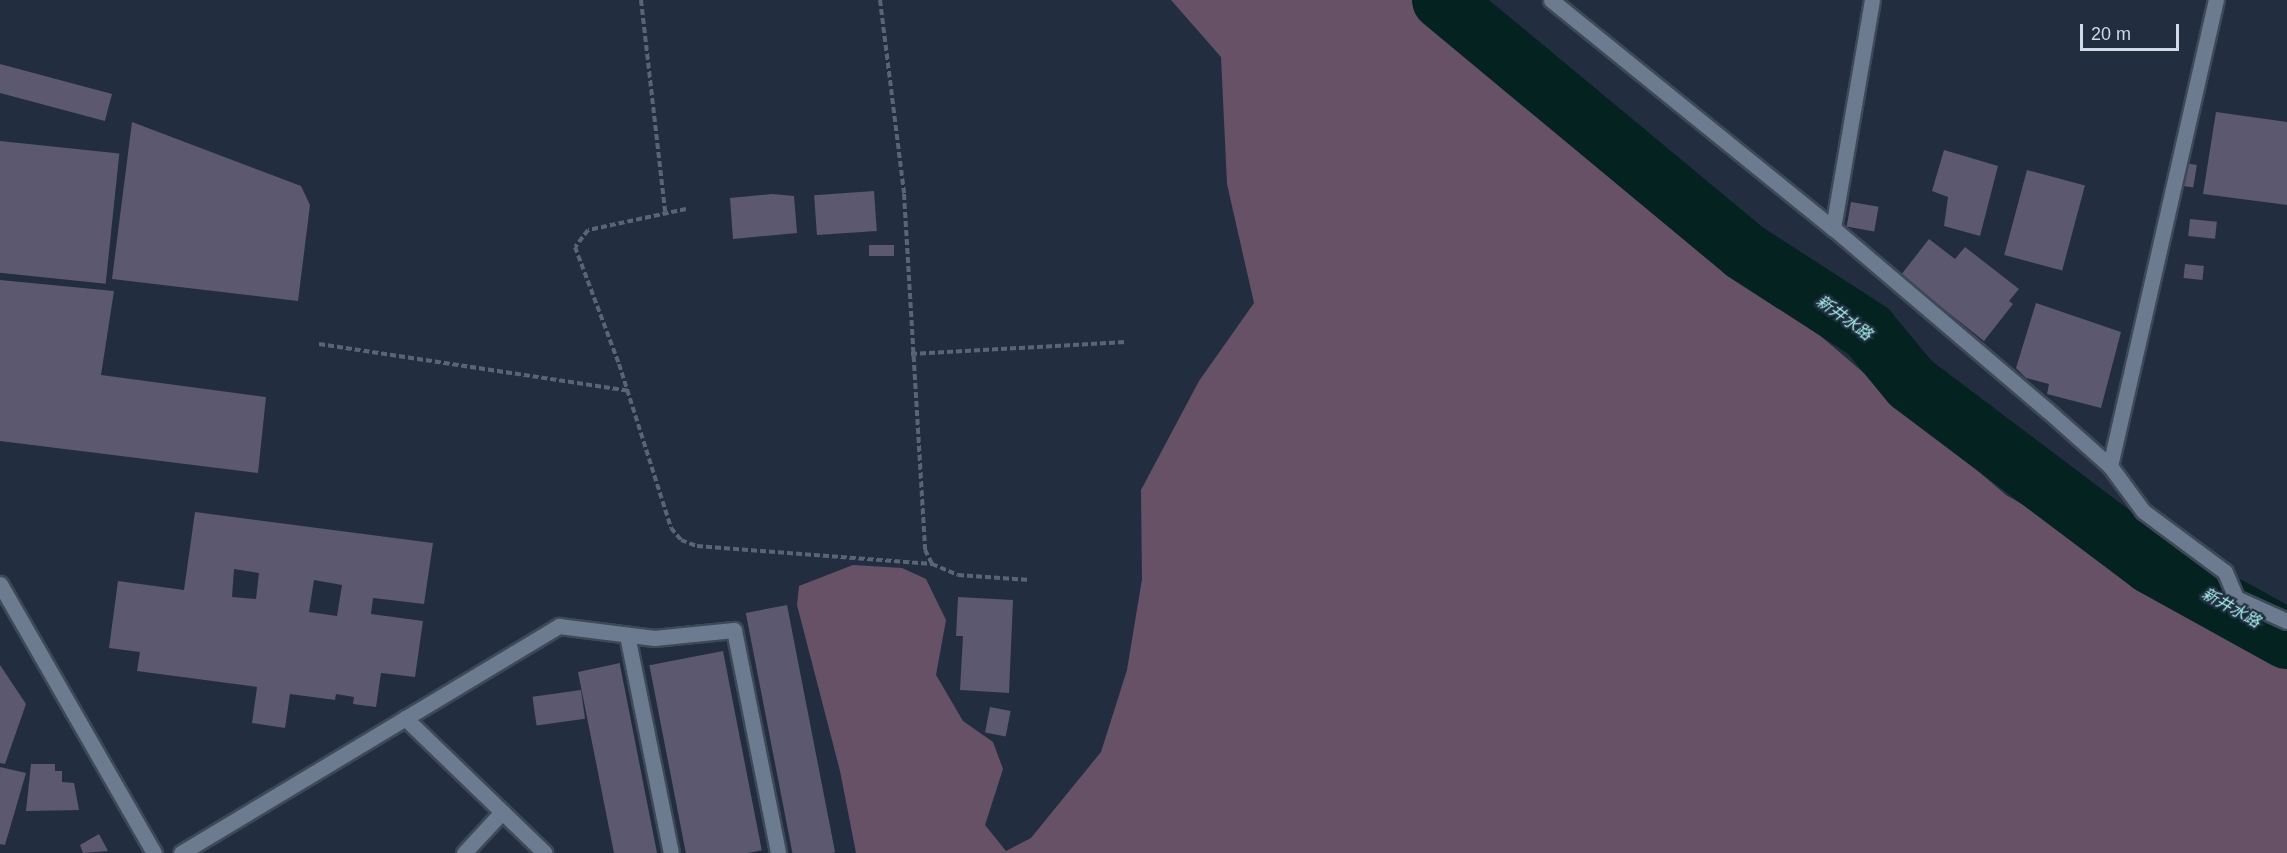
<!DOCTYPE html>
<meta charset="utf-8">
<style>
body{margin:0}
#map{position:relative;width:2287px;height:853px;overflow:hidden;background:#222e40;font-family:Arial,"Noto Sans JP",sans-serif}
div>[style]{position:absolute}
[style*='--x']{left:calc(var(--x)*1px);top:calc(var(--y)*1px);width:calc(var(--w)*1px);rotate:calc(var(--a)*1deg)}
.forest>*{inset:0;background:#675167}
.river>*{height:60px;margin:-30px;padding:0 30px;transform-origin:30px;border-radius:30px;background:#042220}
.building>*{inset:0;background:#5b586f;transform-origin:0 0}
.path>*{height:4px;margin-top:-2px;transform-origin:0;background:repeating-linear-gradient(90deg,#596474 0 6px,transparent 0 9px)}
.roads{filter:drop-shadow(2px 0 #3e4958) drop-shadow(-2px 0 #3e4958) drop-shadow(0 2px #3e4958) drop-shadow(0 -2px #3e4958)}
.service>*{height:15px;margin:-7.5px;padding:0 7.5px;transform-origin:7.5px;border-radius:7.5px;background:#6d7b91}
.minor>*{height:15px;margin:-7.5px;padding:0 7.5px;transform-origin:7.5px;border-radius:7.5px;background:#6d7b91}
.tertiary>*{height:15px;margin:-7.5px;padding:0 7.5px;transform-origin:7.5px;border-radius:7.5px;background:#6d7b91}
span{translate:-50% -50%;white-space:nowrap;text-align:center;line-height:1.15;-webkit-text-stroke:4.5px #222e40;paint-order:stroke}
.water-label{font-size:16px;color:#a6f1ea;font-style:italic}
.scale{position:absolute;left:2080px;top:24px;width:99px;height:27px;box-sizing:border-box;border:3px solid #d0d9e5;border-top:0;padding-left:8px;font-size:18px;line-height:21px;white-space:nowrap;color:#d0d9e5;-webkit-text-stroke:4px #222e40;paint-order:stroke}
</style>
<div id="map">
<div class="forest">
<i style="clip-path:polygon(1171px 0,1461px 0,1609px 154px,1725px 225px,1802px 320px,2006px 495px,2287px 657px,2287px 853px,856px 853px,840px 771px,797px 605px,799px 586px,853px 565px,902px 568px,926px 579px,946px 620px,936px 675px,963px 721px,993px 742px,1003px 769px,985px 825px,1006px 851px,1031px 838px,1101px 752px,1127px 670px,1142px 579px,1141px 490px,1199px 381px,1254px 303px,1227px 184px,1221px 57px)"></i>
</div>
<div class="river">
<i style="--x:1442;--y:0;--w:393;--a:39.7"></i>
<i style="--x:1744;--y:251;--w:148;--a:32.8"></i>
<i style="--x:1868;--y:331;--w:67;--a:50.4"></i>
<i style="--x:1911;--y:383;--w:301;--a:37"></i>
<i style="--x:2151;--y:564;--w:155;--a:28.9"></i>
</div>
<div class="building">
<i style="left:0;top:64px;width:116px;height:28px;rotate:15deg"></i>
<i style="clip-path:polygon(2216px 112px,2287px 122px,2287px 205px,2203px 194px)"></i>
<i style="clip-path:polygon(132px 122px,301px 186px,310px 205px,298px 301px,112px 279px)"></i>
<i style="left:0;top:141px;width:120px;height:131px;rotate:6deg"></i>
<i style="clip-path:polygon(1944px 150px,1998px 166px,1980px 236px,1944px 226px,1948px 197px,1932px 191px)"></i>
<i style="left:2185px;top:163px;width:12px;height:23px;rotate:9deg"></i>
<i style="left:2027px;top:170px;width:60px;height:88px;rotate:15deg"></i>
<i style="left:874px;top:191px;width:40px;height:60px;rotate:86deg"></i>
<i style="clip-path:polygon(772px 194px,794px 196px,797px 233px,733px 239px,730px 198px)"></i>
<i style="left:1851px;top:202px;width:28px;height:25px;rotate:10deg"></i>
<i style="left:2190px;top:219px;width:27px;height:17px;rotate:6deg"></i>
<i style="clip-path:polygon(1929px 239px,1955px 259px,1965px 247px,2019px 289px,2009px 301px,2013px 304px,1984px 341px,1901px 275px)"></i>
<i style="left:869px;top:245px;width:25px;height:11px"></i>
<i style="left:2185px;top:264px;width:19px;height:14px;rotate:6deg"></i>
<i style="clip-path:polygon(0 280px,114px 291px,101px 375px,266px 397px,258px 473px,0 441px)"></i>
<i style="clip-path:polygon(2036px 303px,2121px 332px,2101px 408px,2047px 394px,2049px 384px,2026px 378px,2016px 368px)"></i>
<i style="clip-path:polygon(evenodd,195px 512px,433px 543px,424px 604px,373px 598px,371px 614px,423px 621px,415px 677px,381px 673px,376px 707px,353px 704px,354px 697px,336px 694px,335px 700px,290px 694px,285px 728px,252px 723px,257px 687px,137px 671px,140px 652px,109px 648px,118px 581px,184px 590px,195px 512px,234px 569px,259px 573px,256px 599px,232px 597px,234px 569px,195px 512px,314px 580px,342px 585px,337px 616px,309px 612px,314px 580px)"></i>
<i style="clip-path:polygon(958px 597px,1013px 600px,1009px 693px,960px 690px,963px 636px,956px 636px)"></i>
<i style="left:787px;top:605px;width:252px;height:42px;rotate:79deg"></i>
<i style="left:723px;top:651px;width:203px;height:75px;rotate:79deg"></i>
<i style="clip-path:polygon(620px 663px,620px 665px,657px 853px,614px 853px,578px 672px)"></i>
<i style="clip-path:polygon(0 665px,26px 704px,5px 764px,0 763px)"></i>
<i style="left:581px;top:690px;width:29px;height:49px;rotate:82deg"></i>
<i style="left:990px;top:707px;width:21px;height:26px;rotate:11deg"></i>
<i style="clip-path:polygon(31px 764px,55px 764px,55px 771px,62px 771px,62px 782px,74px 783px,79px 810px,26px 811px)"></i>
<i style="clip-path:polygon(0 767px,26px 773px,5px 845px,0 844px)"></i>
<i style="clip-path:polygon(99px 834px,108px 851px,83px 853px,80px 845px)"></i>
</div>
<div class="path">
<i style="--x:641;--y:0;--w:213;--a:83.5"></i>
<i style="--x:880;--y:0;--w:195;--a:82.9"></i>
<i style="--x:904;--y:194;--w:357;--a:86.6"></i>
<i style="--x:925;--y:550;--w:16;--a:63"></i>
<i style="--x:932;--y:564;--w:28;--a:23"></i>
<i style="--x:958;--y:575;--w:72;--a:4"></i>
<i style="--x:686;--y:209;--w:100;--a:167.9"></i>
<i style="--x:588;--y:230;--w:21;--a:127"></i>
<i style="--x:575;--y:247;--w:125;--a:69.4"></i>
<i style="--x:619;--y:364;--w:172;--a:72.4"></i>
<i style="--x:671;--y:528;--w:16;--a:50"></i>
<i style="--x:681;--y:540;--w:17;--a:21"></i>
<i style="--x:697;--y:546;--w:236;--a:4.4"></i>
<i style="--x:319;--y:344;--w:313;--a:8.6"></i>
<i style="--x:911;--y:354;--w:215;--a:-3.2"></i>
</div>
<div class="roads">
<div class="service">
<i style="--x:627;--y:635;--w:222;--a:78.6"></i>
<i style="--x:405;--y:718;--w:194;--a:44"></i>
<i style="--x:181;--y:853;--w:441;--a:-31"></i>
<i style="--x:559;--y:626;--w:96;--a:7.2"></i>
<i style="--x:654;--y:638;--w:80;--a:-5.7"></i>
<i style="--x:734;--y:630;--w:227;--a:78.8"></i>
<i style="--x:464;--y:853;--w:56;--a:-47.2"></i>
</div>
<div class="minor">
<i style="--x:1551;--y:0;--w:363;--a:39"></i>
<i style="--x:1833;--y:228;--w:281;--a:40.4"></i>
<i style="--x:2047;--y:410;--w:84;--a:41.6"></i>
<i style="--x:2110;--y:466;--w:56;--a:53.7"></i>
<i style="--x:2143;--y:511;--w:102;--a:36.6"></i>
<i style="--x:2225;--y:572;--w:28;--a:67"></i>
<i style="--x:2236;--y:598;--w:56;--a:24.3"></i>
<i style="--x:1833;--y:228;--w:231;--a:-80.3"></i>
<i style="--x:2110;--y:466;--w:478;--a:-77.2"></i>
</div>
<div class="tertiary">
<i style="--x:0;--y:584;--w:310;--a:60.2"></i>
</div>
</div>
<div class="water-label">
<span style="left:1844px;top:318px;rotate:36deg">新井水路</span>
<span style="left:2231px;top:608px;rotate:29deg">新井水路</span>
</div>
<div class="scale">20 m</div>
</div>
